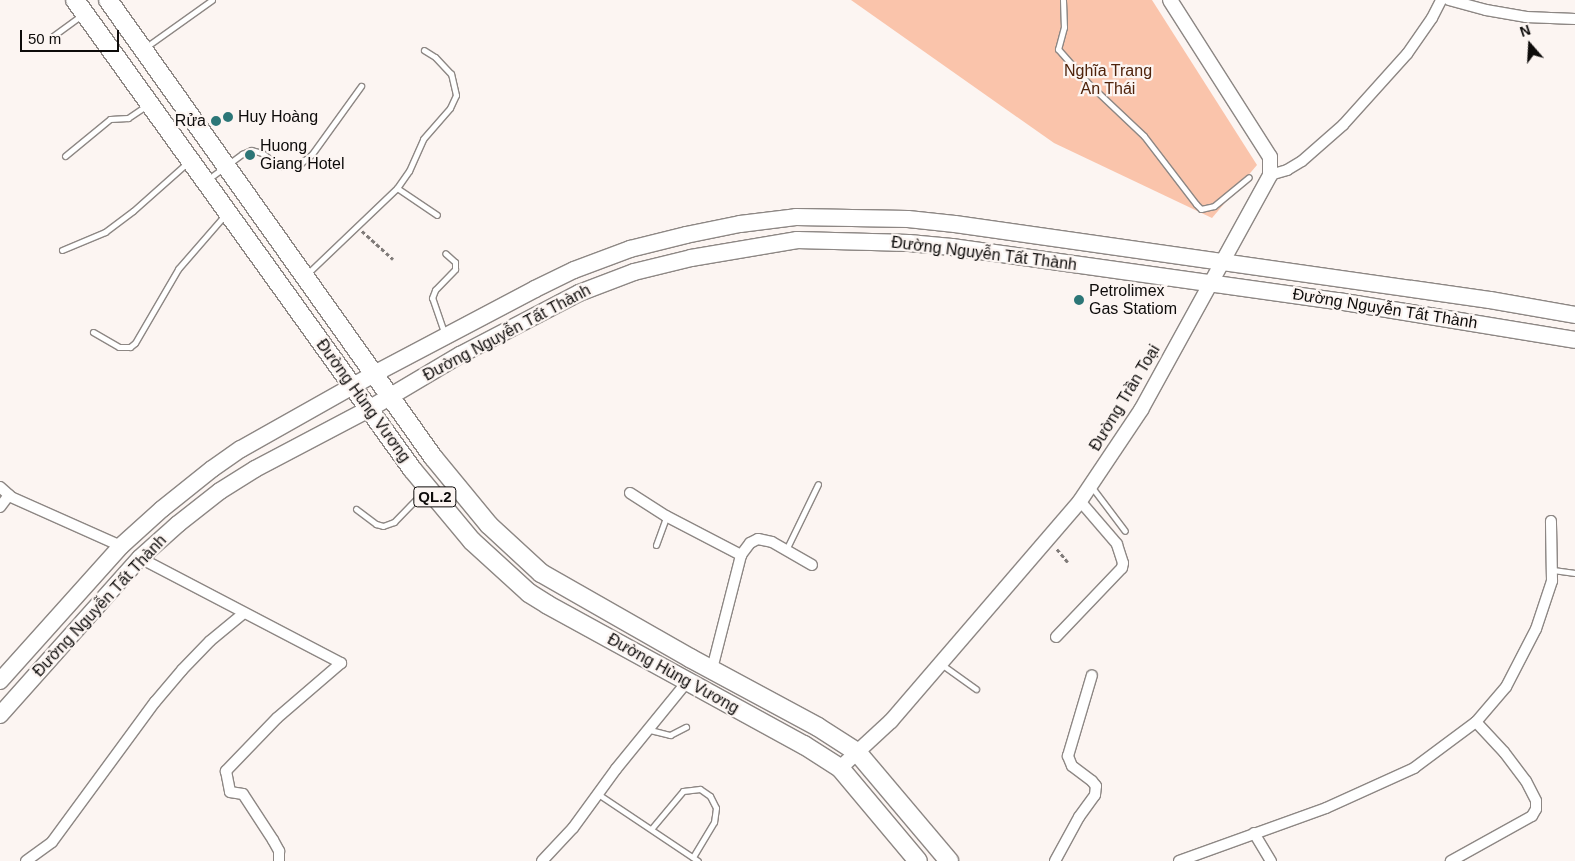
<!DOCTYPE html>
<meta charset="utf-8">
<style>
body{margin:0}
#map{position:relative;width:1575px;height:861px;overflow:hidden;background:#fcf5f2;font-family:Arial,sans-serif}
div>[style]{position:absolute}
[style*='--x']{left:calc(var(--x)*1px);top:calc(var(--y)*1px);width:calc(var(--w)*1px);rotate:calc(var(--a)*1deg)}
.green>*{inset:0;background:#fac4ab}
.path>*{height:2.5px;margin-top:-1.25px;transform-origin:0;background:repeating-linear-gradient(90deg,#7f7a78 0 4px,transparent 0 6.5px)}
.roads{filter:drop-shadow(1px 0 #8d8784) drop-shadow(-1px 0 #8d8784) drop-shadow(0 1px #8d8784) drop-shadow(0 -1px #8d8784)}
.service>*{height:5px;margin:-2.5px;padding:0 2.5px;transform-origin:2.5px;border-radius:2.5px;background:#fff}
.minor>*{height:10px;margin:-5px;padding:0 5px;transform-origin:5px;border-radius:5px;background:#fff}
.tertiary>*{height:14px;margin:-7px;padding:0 7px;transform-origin:7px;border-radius:7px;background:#fff}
.primary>*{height:16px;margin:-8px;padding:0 8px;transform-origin:8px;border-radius:8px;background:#fff}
.trunk>*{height:18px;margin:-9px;padding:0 9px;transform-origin:9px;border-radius:9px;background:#fff}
.dots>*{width:14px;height:14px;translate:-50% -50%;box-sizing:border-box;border:2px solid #fcf5f2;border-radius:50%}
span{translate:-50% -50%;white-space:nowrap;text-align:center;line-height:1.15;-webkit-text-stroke:4.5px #fcf5f2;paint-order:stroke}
.shield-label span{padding:1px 4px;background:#fcf5f2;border:1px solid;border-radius:4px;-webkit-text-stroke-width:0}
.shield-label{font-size:15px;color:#0d0b0a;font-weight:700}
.park-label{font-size:16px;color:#4f230b}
.poi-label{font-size:16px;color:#0d0b0a}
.left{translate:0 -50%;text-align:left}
.right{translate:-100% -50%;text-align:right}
.street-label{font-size:16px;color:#0d0b0a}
.north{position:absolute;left:1505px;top:20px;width:50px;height:50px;-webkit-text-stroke:4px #fcf5f2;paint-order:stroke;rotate:341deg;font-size:14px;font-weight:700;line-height:20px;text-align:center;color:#0d0b0a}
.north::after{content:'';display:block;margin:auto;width:18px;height:22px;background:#0d0b0a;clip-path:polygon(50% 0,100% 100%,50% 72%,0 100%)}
.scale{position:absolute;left:20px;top:30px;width:99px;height:22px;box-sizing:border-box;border:2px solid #0d0b0a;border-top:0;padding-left:6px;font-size:15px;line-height:18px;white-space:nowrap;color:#0d0b0a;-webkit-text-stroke:4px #fcf5f2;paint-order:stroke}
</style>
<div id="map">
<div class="green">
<i style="clip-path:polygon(851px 0,1152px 0,1257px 165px,1212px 218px,1054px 143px)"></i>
</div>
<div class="path">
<i style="--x:362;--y:231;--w:42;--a:42.1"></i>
<i style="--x:1057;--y:549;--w:17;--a:50"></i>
</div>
<div class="roads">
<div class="service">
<i style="--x:1063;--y:0;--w:27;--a:88"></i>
<i style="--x:1064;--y:27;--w:23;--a:105"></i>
<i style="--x:1058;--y:49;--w:45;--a:48.6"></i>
<i style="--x:1088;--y:83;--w:77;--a:43.4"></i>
<i style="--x:1144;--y:136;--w:86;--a:52.6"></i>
<i style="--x:1196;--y:204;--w:7;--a:45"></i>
<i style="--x:1201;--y:209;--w:13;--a:-13"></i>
<i style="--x:1214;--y:206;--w:45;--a:-39.6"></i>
<i style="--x:53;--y:36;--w:36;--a:-36"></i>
<i style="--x:146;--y:47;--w:81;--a:-35.5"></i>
<i style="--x:65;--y:156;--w:58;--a:-39.4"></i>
<i style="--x:110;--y:119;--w:18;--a:-3"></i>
<i style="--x:128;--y:118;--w:23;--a:-34"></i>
<i style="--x:207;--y:180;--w:44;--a:-36.6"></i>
<i style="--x:242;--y:154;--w:10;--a:-24"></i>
<i style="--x:251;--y:150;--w:11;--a:15"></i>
<i style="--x:262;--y:153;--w:21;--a:37"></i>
<i style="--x:279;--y:166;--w:11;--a:5"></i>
<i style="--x:290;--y:167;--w:12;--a:-20"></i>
<i style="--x:301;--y:163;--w:14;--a:-39"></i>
<i style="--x:312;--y:154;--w:84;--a:-54.2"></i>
<i style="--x:397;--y:188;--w:48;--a:34"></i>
<i style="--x:62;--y:250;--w:47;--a:-22.7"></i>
<i style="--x:105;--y:232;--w:35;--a:-37"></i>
<i style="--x:133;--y:211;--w:72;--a:-41.6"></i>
<i style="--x:307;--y:274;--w:124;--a:-43.7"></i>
<i style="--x:397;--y:188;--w:21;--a:-55"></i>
<i style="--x:409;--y:171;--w:35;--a:-66"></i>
<i style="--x:423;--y:139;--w:41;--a:-48.9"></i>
<i style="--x:450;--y:108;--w:14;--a:-65"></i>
<i style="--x:456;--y:95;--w:22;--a:-103"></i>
<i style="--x:451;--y:74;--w:23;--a:-133"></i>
<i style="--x:435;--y:57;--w:13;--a:-148"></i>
<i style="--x:93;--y:332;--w:30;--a:30"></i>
<i style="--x:119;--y:347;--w:11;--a:0"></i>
<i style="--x:130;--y:347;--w:6;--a:-39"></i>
<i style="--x:135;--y:343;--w:86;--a:-59.8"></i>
<i style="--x:178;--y:269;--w:72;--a:-49"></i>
<i style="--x:445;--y:335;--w:39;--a:-109"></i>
<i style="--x:432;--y:298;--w:9;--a:-69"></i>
<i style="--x:435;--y:290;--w:29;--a:-46"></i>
<i style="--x:455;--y:269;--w:7;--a:-90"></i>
<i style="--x:455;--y:262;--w:13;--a:-138"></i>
<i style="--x:1091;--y:486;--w:56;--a:52.9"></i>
<i style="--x:356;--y:509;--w:25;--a:37"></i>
<i style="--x:376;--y:524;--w:7;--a:16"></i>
<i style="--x:383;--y:526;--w:12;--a:-20"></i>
<i style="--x:394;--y:522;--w:45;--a:-45.9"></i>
<i style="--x:656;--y:545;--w:30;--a:-70"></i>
<i style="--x:786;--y:550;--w:73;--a:-64.1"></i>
<i style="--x:1553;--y:570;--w:22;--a:8"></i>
<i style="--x:941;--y:664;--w:43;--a:35.5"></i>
<i style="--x:650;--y:730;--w:21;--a:14"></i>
<i style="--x:670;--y:735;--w:18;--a:-27"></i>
<i style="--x:598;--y:794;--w:120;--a:33.8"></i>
<i style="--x:652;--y:828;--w:48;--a:-50"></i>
<i style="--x:683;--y:791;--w:17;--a:-7"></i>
<i style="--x:700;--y:789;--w:12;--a:35"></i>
<i style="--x:710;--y:796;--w:13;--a:63"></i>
<i style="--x:716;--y:808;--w:14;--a:98"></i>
<i style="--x:714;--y:822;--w:41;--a:121"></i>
</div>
<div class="minor">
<i style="--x:1449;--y:0;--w:38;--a:15"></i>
<i style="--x:1486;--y:10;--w:41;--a:9.9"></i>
<i style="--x:1526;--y:17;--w:49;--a:2.3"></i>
<i style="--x:1270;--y:175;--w:18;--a:-16"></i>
<i style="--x:1287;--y:170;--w:17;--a:-31"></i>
<i style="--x:1302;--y:161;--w:55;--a:-41.3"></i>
<i style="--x:1343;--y:125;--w:96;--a:-48"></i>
<i style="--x:1407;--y:54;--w:44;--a:-55.2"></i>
<i style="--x:1432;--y:18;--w:20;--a:-63"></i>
<i style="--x:0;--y:487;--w:15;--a:42"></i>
<i style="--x:11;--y:497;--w:120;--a:24"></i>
<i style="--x:630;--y:493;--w:43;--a:32.6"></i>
<i style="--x:666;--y:516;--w:85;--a:27.5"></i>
<i style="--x:0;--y:507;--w:15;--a:-53"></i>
<i style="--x:140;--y:558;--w:227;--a:27.6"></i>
<i style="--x:341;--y:663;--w:84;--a:139.3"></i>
<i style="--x:277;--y:718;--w:74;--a:133.9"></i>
<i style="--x:226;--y:771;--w:21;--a:79"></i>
<i style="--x:230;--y:792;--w:13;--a:9"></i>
<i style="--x:243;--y:794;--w:55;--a:56.9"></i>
<i style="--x:273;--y:840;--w:13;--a:61"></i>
<i style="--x:279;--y:851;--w:10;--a:90"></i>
<i style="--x:1056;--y:637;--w:95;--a:-46.3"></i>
<i style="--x:1122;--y:568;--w:5;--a:-79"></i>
<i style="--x:1123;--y:563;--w:20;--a:-108"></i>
<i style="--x:1117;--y:544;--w:57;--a:-130.7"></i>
<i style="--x:712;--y:669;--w:118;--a:-75.7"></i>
<i style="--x:741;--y:555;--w:15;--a:-53"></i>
<i style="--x:750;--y:543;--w:9;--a:-27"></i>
<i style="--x:758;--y:539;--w:14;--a:12"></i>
<i style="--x:772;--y:542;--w:46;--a:29.9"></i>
<i style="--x:1476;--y:722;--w:46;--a:-49.4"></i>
<i style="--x:1506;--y:687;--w:65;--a:-62.7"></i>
<i style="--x:1536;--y:629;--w:51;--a:-71.6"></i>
<i style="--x:1552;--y:581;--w:60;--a:-91"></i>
<i style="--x:1254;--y:833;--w:33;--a:59"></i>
<i style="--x:26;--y:861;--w:32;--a:-36"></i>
<i style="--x:52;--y:842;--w:174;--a:-53.7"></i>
<i style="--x:155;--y:702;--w:42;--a:-49.8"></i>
<i style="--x:182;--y:670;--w:40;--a:-46"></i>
<i style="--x:210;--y:641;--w:44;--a:-39.5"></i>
<i style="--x:542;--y:861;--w:45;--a:-46.8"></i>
<i style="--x:573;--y:828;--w:73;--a:-53.9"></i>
<i style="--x:616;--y:769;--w:112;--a:-50.8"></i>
<i style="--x:1055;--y:861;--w:50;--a:-61.4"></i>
<i style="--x:1079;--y:817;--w:27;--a:-54"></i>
<i style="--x:1095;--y:795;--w:9;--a:-84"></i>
<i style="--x:1096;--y:786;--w:6;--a:-129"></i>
<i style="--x:1092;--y:781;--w:25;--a:-143"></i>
<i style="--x:1072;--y:766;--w:11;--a:-112"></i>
<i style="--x:1068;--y:756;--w:84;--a:-73.5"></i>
<i style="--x:1179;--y:861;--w:156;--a:-19.8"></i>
<i style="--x:1326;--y:808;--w:97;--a:-24.4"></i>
<i style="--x:1414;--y:768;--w:77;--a:-36.6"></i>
<i style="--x:1476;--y:722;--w:41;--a:47"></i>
<i style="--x:1504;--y:752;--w:36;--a:53"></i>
<i style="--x:1526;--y:781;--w:22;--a:63"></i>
<i style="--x:1536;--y:801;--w:8;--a:90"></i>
<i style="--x:1536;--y:809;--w:8;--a:120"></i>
<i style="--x:1532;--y:816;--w:93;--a:150.9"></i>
</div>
<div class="tertiary">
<i style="--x:840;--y:768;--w:69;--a:-42.7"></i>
<i style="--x:891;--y:721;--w:290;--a:-49.3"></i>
<i style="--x:1080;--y:501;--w:110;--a:-56.2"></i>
<i style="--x:1141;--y:410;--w:268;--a:-61.2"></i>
<i style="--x:1270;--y:175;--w:18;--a:-90"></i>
<i style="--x:1270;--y:157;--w:186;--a:-122.5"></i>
</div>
<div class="primary">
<i style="--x:0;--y:681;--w:181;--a:-48.1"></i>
<i style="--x:121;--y:546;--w:55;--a:-42.1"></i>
<i style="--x:162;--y:509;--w:64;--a:-38.7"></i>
<i style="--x:212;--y:469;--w:35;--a:-35"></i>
<i style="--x:241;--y:449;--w:153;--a:-29.4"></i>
<i style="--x:374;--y:374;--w:182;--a:-27.8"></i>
<i style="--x:535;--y:289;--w:43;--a:-26"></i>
<i style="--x:574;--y:270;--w:60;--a:-20.6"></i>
<i style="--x:630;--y:249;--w:58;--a:-14"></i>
<i style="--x:686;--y:235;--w:55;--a:-11.5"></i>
<i style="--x:740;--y:224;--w:56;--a:-7.1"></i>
<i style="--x:796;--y:217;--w:112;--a:1"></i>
<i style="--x:908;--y:219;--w:47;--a:6.1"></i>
<i style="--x:955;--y:224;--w:540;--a:8.09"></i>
<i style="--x:1490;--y:300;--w:86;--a:10"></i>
<i style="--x:0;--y:715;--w:210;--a:-48.3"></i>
<i style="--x:140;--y:558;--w:51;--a:-41.8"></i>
<i style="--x:178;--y:524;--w:53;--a:-38.2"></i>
<i style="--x:220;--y:491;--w:41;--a:-32.2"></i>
<i style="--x:255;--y:469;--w:129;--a:-27.8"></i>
<i style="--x:369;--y:409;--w:106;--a:-30.7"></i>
<i style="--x:460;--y:355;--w:134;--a:-27.5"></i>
<i style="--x:579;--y:293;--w:59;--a:-20.9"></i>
<i style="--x:634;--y:272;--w:59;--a:-13.8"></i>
<i style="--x:691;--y:258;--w:108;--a:-9.6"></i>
<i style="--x:797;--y:240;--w:112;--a:1.5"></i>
<i style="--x:909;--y:243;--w:43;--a:5.3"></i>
<i style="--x:952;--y:247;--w:390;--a:8"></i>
<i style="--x:1338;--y:301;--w:240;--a:9.3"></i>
</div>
<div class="trunk">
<i style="--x:75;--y:0;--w:578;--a:54.3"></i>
<i style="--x:412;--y:469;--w:94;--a:50.2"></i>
<i style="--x:472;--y:541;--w:77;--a:42.4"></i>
<i style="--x:529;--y:593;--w:22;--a:32"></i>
<i style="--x:548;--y:605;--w:292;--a:28.7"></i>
<i style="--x:804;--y:745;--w:43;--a:32.6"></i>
<i style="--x:840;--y:768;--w:121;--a:50"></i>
<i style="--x:108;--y:0;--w:561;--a:54.58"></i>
<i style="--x:433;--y:457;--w:88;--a:50.5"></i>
<i style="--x:489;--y:525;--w:71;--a:42.7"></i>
<i style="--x:541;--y:573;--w:172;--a:29.7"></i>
<i style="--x:690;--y:658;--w:145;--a:28.3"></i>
<i style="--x:818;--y:727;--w:46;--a:32.7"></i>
<i style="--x:857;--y:752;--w:143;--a:49.8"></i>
</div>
</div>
<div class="dots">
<i style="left:228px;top:117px;background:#2c7677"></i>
<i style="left:216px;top:121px;background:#2c7677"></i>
<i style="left:250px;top:155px;background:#2c7677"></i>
<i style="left:1079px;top:300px;background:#2c7677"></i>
</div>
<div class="shield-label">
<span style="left:435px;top:497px">QL.2</span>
</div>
<div class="park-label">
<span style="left:1108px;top:80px">Nghĩa Trang<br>An Thái</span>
</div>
<div class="poi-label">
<span class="left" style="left:238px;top:117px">Huy Hoàng</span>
<span class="right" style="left:206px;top:121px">Rửa</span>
<span class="left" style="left:260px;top:155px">Huong<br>Giang Hotel</span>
<span class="left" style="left:1089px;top:300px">Petrolimex<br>Gas Statiom</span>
</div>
<div class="street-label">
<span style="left:984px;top:254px;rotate:7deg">Đường Nguyễn Tất Thành</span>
<span style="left:1385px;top:309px;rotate:9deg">Đường Nguyễn Tất Thành</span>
<span style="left:507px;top:333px;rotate:-28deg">Đường Nguyễn Tất Thành</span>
<span style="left:1125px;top:398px;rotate:-59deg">Đường Trần Toại</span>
<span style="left:363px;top:401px;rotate:54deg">Đường Hùng Vương</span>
<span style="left:100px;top:606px;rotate:-47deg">Đường Nguyễn Tất Thành</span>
<span style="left:673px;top:674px;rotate:29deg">Đường Hùng Vương</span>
</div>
<div class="north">N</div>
<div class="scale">50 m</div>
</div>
